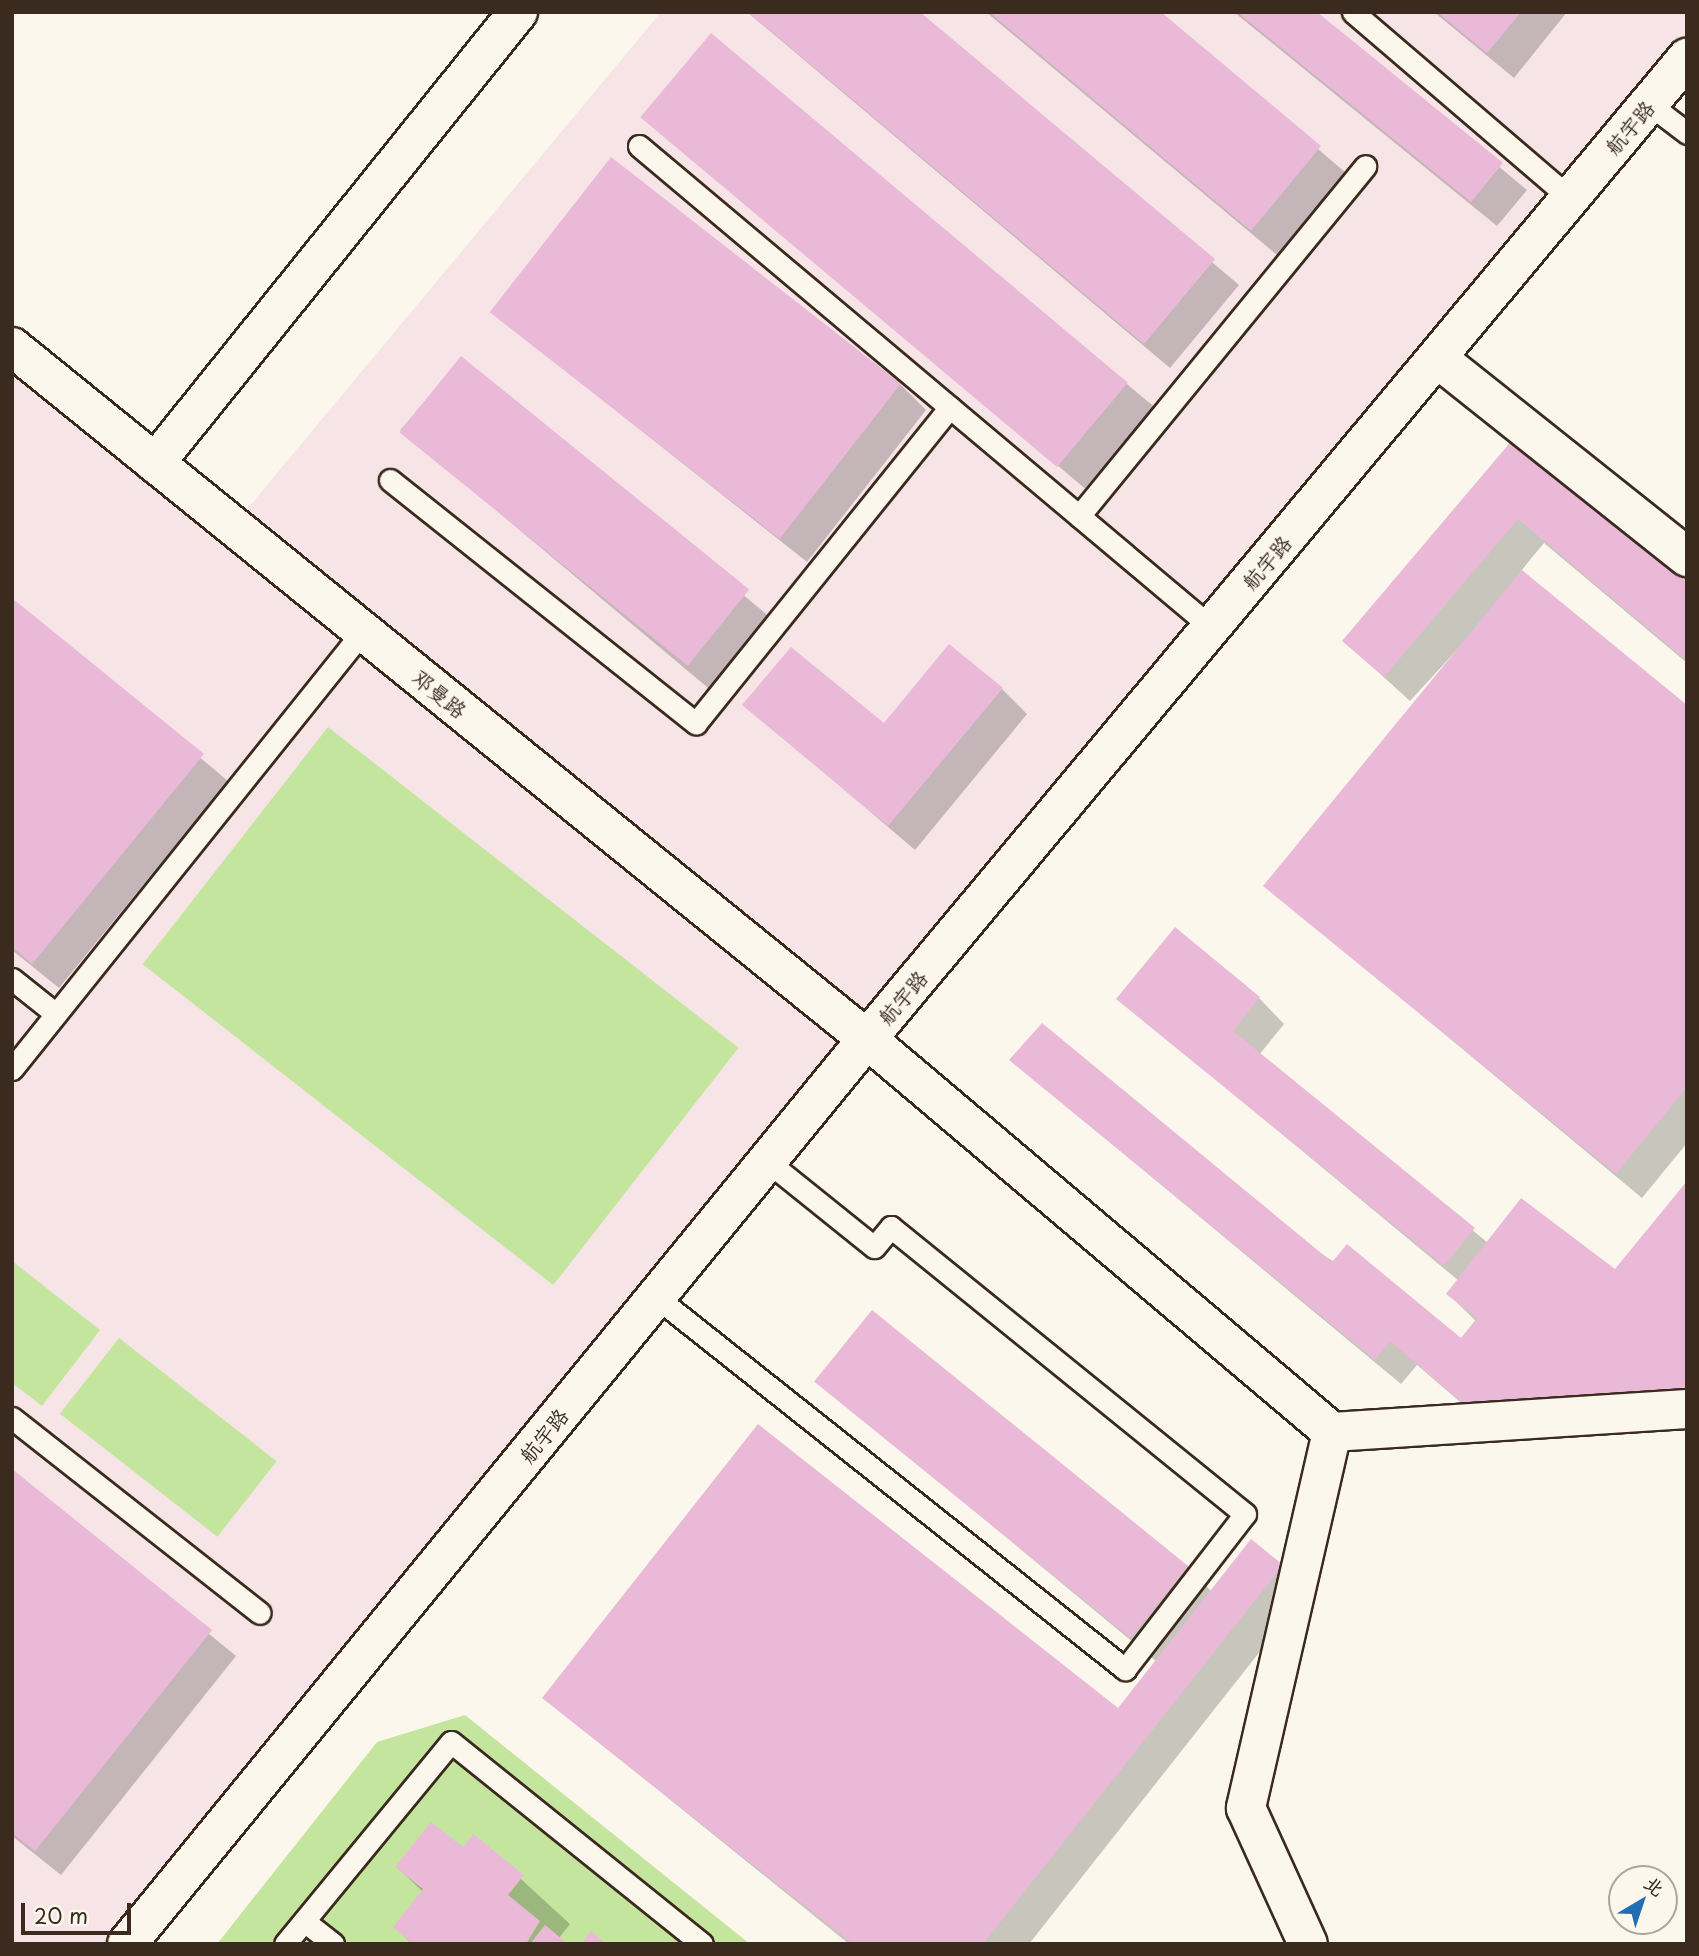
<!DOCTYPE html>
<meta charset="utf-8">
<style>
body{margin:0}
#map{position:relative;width:1699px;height:1956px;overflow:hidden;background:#fbf7ec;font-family:"Playpen Sans","LXGW WenKai TC",sans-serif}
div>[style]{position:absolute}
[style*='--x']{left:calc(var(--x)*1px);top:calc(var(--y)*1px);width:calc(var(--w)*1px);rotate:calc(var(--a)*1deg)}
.built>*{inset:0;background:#f6e4e6}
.green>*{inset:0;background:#c4e59e;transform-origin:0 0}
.shadow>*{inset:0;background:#0003;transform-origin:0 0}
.building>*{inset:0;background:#eab9d8;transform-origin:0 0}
.roads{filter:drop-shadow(2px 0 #3b2a1e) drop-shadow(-2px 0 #3b2a1e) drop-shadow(0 2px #3b2a1e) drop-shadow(0 -2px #3b2a1e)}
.lane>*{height:21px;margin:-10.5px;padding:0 10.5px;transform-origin:10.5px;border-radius:10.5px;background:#fbf7ec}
.street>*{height:38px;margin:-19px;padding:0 19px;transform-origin:19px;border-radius:19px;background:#fbf7ec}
.secondary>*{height:38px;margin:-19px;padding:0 19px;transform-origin:19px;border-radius:19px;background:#fbf7ec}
span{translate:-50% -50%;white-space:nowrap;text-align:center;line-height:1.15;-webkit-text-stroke:5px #fbf7ec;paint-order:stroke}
.street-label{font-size:21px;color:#3b2a1e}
.frame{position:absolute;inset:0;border:14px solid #3b2a1e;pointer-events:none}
.north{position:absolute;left:1608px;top:1865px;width:70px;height:70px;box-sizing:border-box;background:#fbf7ec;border:2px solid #aea59a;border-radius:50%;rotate:39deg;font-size:19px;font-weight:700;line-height:28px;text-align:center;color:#3b2a1e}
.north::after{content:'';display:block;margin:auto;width:24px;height:32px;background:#1f6fb2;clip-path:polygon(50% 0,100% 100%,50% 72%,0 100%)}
.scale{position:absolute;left:21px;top:1903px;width:110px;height:32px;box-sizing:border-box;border:4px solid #3b2a1e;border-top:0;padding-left:9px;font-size:21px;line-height:24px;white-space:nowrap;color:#3b2a1e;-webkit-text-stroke:5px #fbf7ec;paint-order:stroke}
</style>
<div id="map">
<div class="built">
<i style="clip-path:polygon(661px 12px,1687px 12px,1687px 58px,127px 1944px,12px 1944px,12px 347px,233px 526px)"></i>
</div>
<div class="green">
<i style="left:328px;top:727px;width:521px;height:301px;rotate:38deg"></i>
<i style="clip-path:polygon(12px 1261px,100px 1330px,42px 1406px,12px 1383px)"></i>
<i style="left:119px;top:1338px;width:200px;height:96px;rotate:38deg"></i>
<i style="clip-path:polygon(465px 1715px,750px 1944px,217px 1944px,377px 1742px)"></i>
</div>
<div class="shadow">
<i style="clip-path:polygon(747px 12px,917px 12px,1239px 285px,1170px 368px)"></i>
<i style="clip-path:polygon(986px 12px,1158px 12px,1346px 173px,1277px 255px)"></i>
<i style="clip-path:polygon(1234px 12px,1314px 12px,1527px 190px,1497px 226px)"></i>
<i style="clip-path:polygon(1434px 12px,1567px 12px,1514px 78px)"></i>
<i style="left:711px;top:35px;width:578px;height:107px;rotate:40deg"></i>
<i style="clip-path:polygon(493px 313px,900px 384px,926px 410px,807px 562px)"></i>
<i style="left:461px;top:358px;width:405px;height:94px;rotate:40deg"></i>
<i style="clip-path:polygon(1519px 434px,1687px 576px,1687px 663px,1544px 543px,1521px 571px,1687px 707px,1687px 1143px,1642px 1198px,1266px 886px,1476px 629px,1410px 701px,1344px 641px)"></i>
<i style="clip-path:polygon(12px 600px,228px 781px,59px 988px,12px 950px)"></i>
<i style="clip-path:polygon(1002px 689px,1027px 714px,915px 850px,745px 705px,884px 726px)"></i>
<i style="clip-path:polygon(1259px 998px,1284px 1024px,1259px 1055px,1488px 1243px,1615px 1272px,1494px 1431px,1417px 1365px,1401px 1384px,1011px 1060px,1461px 1341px,1477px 1322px,1448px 1294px,1459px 1281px,1119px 999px)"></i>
<i style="clip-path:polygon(817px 1381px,1188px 1567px,1212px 1592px,1282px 1566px,1307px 1592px,1029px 1944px,849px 1944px,544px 1698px,1118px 1711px,1157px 1662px)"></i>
<i style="clip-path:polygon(12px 1472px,236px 1656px,61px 1875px,12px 1836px)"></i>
<i style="clip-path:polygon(474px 1836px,570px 1924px,559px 1938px,566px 1944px,412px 1944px,395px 1927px,423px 1892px,397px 1867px,463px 1850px)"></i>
</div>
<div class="building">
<i style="clip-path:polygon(748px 12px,920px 12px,1215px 259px,1144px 344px)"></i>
<i style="clip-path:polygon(989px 12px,1161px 12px,1321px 146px,1251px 231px)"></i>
<i style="clip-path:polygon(1237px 12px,1317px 12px,1503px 163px,1471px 202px)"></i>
<i style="clip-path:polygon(1437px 12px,1521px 12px,1487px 53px)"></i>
<i style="left:711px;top:33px;width:544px;height:110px;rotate:40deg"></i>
<i style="left:611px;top:157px;width:368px;height:197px;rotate:38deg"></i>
<i style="left:461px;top:356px;width:371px;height:98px;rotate:39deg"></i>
<i style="clip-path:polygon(1519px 432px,1687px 573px,1687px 661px,1518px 519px,1384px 677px,1342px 641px)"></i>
<i style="clip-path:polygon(1522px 570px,1687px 705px,1687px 1087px,1616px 1174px,1263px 886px)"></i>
<i style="clip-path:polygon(12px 598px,204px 754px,32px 964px,12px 947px)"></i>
<i style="clip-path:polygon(949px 644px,1003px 688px,888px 826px,742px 705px,791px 647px,884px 723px)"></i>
<i style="clip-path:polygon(1175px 927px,1260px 997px,1233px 1031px,1475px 1228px,1444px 1266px,1116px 999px)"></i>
<i style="clip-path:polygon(1042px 1023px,1332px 1262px,1347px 1244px,1461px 1338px,1477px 1318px,1446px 1294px,1521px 1198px,1615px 1269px,1687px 1181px,1687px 1393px,1467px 1407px,1390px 1341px,1375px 1360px,1009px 1060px)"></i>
<i style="left:872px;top:1310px;width:407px;height:92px;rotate:39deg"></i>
<i style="clip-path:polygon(758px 1424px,1118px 1708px,1251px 1539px,1283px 1565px,983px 1944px,853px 1944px,542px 1698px)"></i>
<i style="clip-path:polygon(12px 1469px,212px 1630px,35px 1851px,12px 1833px)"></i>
<i style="clip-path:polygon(431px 1822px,463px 1847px,473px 1834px,524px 1875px,508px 1895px,540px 1921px,526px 1944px,413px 1944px,393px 1927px,423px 1889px,395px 1867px)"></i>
<i style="clip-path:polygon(545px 1925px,568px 1944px,530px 1944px)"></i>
<i style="clip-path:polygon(591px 1931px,606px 1944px,581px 1944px)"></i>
</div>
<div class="roads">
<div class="lane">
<i style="--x:1353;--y:12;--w:286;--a:40.6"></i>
<i style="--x:1649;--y:104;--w:48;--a:37.3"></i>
<i style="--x:639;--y:146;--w:747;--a:40.06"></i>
<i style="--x:390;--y:480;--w:391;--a:38.5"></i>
<i style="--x:696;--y:723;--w:405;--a:-51.2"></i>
<i style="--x:1079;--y:516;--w:452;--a:-50.7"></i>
<i style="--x:12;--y:979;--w:56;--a:38.5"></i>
<i style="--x:12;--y:1069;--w:561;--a:-51.29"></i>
<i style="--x:656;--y:1297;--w:599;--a:38.42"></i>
<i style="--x:1125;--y:1669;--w:196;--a:-52.3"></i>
<i style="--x:1245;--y:1514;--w:456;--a:-141"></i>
<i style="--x:891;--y:1227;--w:26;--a:130"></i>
<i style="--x:874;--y:1247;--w:137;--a:-141.2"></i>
<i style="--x:12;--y:1418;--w:315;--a:38.2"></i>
<i style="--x:304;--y:1921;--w:37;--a:38"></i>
<i style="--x:285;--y:1944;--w:261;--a:-50.6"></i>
<i style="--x:451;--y:1742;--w:322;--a:38.8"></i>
</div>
<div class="street">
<i style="--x:1437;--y:358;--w:320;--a:38.5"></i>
<i style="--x:155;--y:463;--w:579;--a:-51.17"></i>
<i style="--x:867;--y:1039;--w:609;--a:40.2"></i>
<i style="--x:1332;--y:1432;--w:386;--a:102.9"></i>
<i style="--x:1246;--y:1808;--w:149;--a:65.5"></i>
<i style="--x:1332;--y:1432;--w:356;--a:-3.7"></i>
</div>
<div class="secondary">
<i style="--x:12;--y:347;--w:1100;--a:38.99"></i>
<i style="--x:127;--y:1944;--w:1169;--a:-50.73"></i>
<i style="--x:867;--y:1039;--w:1279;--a:-50.11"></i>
</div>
</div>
<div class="street-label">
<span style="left:1629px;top:127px;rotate:-50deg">航宇路</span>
<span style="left:1266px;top:562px;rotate:-50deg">航宇路</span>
<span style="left:440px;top:693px;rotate:39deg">邓曼路</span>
<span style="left:902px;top:997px;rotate:-50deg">航宇路</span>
<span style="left:543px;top:1435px;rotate:-51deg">航宇路</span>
</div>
<div class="frame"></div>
<div class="north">北</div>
<div class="scale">20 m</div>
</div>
